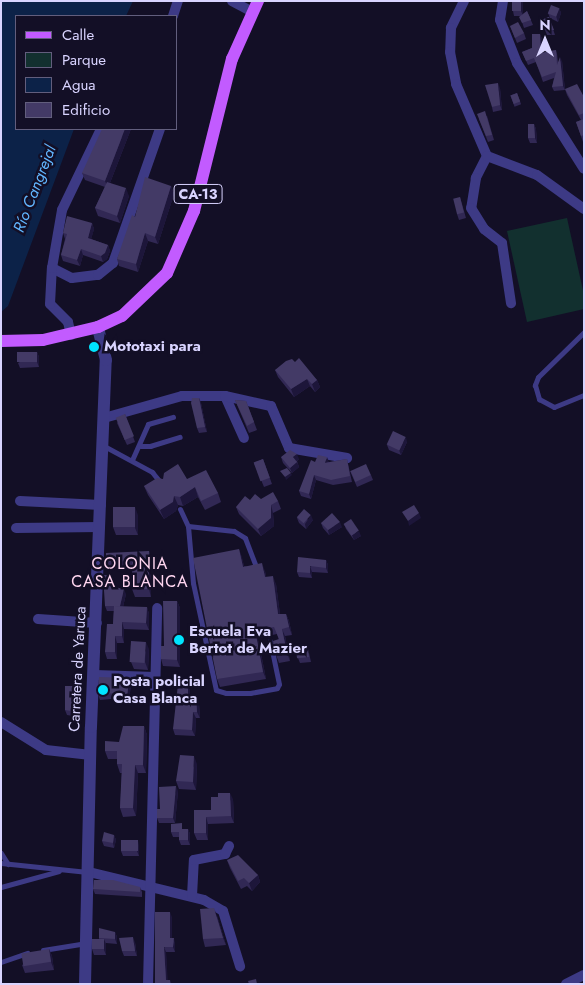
<!DOCTYPE html>
<meta charset="utf-8">
<style>
body{margin:0}
#map{position:relative;width:585px;height:985px;overflow:hidden;background:#130f26;font-family:Jost,sans-serif}
div>[style]{position:absolute}
[style*='--x']{left:calc(var(--x)*1px);top:calc(var(--y)*1px);width:calc(var(--w)*1px);rotate:calc(var(--a)*1deg)}
.green>*{inset:0;background:#12302f}
.water>*{inset:0;background:#0c2248}
.service>*{height:5px;margin:-2.5px;padding:0 2.5px;transform-origin:2.5px;border-radius:2.5px;background:#3d3a85}
.minor>*{height:10px;margin:-5px;padding:0 5px;transform-origin:5px;border-radius:5px;background:#3d3a85}
.tertiary>*{height:12px;margin:-6px;padding:0 6px;transform-origin:6px;border-radius:6px;background:#3d3a85}
.primary>*{height:12px;margin:-6px;padding:0 6px;transform-origin:6px;border-radius:6px;background:#c25bff}
.wall>*{inset:0;background:#312854;transform-origin:0 0}
.shaded-wall>*{inset:0;background:#1d163a}
.building>*{inset:0;background:#433a66;transform-origin:0 0}
.dots>*{width:14px;height:14px;translate:-50% -50%;box-sizing:border-box;border:2px solid #130f26;border-radius:50%}
span{translate:-50% -50%;white-space:nowrap;text-align:center;line-height:1.15;-webkit-text-stroke:5px #130f26;paint-order:stroke}
.shield-label span{padding:1px 4px;background:#130f26;border:1px solid;border-radius:4px;-webkit-text-stroke-width:0}
.shield-label{font-size:14px;color:#d9d4ff;font-weight:700}
.poi-label{font-size:15px;color:#d9d4ff;font-weight:700}
.left{translate:0 -50%;text-align:left}
.street-label{font-size:15px;color:#d9d4ff}
.water-label{font-size:16px;color:#62b6ff;font-style:italic}
.neighbourhood-label{font-size:16px;color:#ffd6f0;letter-spacing:1px}
.frame{position:absolute;inset:0;border:2px solid #d9d4ff;pointer-events:none}
.legend{position:absolute;left:15px;top:15px;width:162px;height:115px;box-sizing:border-box;background:#130f26;border:1px solid #625e7d;margin:0;padding:6px 9px;list-style:none;font-size:15px;color:#d9d4ff}
.legend li{display:flex;align-items:center;gap:10px;height:25px}
.legend b{width:25px;border:1px solid #625e7d}
.north{position:absolute;left:520px;top:15px;width:50px;height:50px;-webkit-text-stroke:4px #130f26;paint-order:stroke;rotate:0deg;font-size:14px;font-weight:700;line-height:20px;text-align:center;color:#d9d4ff}
.north::after{content:'';display:block;margin:auto;width:18px;height:22px;background:#d9d4ff;clip-path:polygon(50% 0,100% 100%,50% 72%,0 100%)}
</style>
<div id="map">
<div class="green">
<i style="clip-path:polygon(567px 218px,584px 295px,584px 309px,527px 322px,507px 231px)"></i>
</div>
<div class="water">
<i style="clip-path:polygon(1px 1px,133px 1px,126px 16px,16px 16px,16px 129px,74px 129px,8px 306px,1px 312px)"></i>
</div>
<div class="service">
<i style="--x:584;--y:332;--w:64;--a:135.6"></i>
<i style="--x:538;--y:377;--w:9;--a:111"></i>
<i style="--x:535;--y:385;--w:15;--a:74"></i>
<i style="--x:539;--y:399;--w:17;--a:28"></i>
<i style="--x:554;--y:407;--w:32;--a:-22"></i>
<i style="--x:104;--y:446;--w:55;--a:28.4"></i>
<i style="--x:152;--y:472;--w:14;--a:51"></i>
<i style="--x:140;--y:446;--w:10;--a:0"></i>
<i style="--x:150;--y:446;--w:31;--a:-17"></i>
<i style="--x:132;--y:460;--w:39;--a:-66"></i>
<i style="--x:148;--y:424;--w:26;--a:-16"></i>
<i style="--x:180;--y:509;--w:19;--a:65"></i>
<i style="--x:188;--y:526;--w:57;--a:85"></i>
<i style="--x:193;--y:583;--w:109;--a:77.9"></i>
<i style="--x:216;--y:690;--w:10;--a:17"></i>
<i style="--x:226;--y:693;--w:24;--a:0"></i>
<i style="--x:250;--y:693;--w:27;--a:-10"></i>
<i style="--x:277;--y:688;--w:4;--a:-63"></i>
<i style="--x:279;--y:684;--w:44;--a:-101.8"></i>
<i style="--x:188;--y:526;--w:46;--a:6.2"></i>
<i style="--x:234;--y:531;--w:13;--a:32"></i>
<i style="--x:245;--y:538;--w:31;--a:69"></i>
<i style="--x:1;--y:853;--w:13;--a:58"></i>
<i style="--x:1;--y:863;--w:87;--a:5.9"></i>
<i style="--x:1;--y:887;--w:60;--a:-15.4"></i>
<i style="--x:43;--y:950;--w:44;--a:-9.2"></i>
<i style="--x:1;--y:962;--w:28;--a:-19"></i>
</div>
<div class="minor">
<i style="--x:232;--y:1;--w:21;--a:28"></i>
<i style="--x:464;--y:1;--w:30;--a:116"></i>
<i style="--x:451;--y:28;--w:24;--a:92"></i>
<i style="--x:450;--y:52;--w:33;--a:79"></i>
<i style="--x:456;--y:84;--w:78;--a:66.7"></i>
<i style="--x:487;--y:156;--w:25;--a:117"></i>
<i style="--x:476;--y:178;--w:30;--a:99"></i>
<i style="--x:471;--y:208;--w:25;--a:58"></i>
<i style="--x:484;--y:229;--w:23;--a:38"></i>
<i style="--x:502;--y:243;--w:61;--a:81.5"></i>
<i style="--x:503;--y:1;--w:19;--a:99"></i>
<i style="--x:500;--y:20;--w:46;--a:68.4"></i>
<i style="--x:517;--y:63;--w:125;--a:57.7"></i>
<i style="--x:173;--y:16;--w:16;--a:-72"></i>
<i style="--x:487;--y:156;--w:53;--a:20.8"></i>
<i style="--x:537;--y:175;--w:58;--a:35.9"></i>
<i style="--x:52;--y:268;--w:22;--a:27"></i>
<i style="--x:72;--y:278;--w:26;--a:-7"></i>
<i style="--x:98;--y:275;--w:19;--a:-39"></i>
<i style="--x:113;--y:263;--w:142;--a:-70.7"></i>
<i style="--x:71;--y:335;--w:13;--a:-103"></i>
<i style="--x:68;--y:322;--w:25;--a:-135"></i>
<i style="--x:50;--y:304;--w:36;--a:-87"></i>
<i style="--x:52;--y:268;--w:59;--a:-80.2"></i>
<i style="--x:62;--y:210;--w:90;--a:-64.3"></i>
<i style="--x:225;--y:396;--w:46;--a:65.7"></i>
<i style="--x:104;--y:418;--w:81;--a:-15.8"></i>
<i style="--x:182;--y:396;--w:43;--a:0"></i>
<i style="--x:225;--y:396;--w:47;--a:12.3"></i>
<i style="--x:271;--y:406;--w:46;--a:66.8"></i>
<i style="--x:289;--y:448;--w:59;--a:9.8"></i>
<i style="--x:20;--y:501;--w:81;--a:2.8"></i>
<i style="--x:16;--y:528;--w:84;--a:-0.7"></i>
<i style="--x:38;--y:619;--w:59;--a:3.9"></i>
<i style="--x:95;--y:675;--w:60;--a:1.9"></i>
<i style="--x:1;--y:722;--w:53;--a:31.9"></i>
<i style="--x:46;--y:750;--w:45;--a:6.3"></i>
<i style="--x:89;--y:872;--w:118;--a:13.7"></i>
<i style="--x:204;--y:900;--w:22;--a:30"></i>
<i style="--x:223;--y:911;--w:58;--a:72.8"></i>
<i style="--x:192;--y:896;--w:36;--a:-87"></i>
<i style="--x:194;--y:860;--w:32;--a:-11"></i>
<i style="--x:225;--y:854;--w:9;--a:-63"></i>
<i style="--x:148;--y:984;--w:376;--a:-88.6"></i>
<i style="--x:566;--y:984;--w:20;--a:-27"></i>
</div>
<div class="tertiary">
<i style="--x:85;--y:984;--w:257;--a:-88.7"></i>
<i style="--x:91;--y:727;--w:367;--a:-87.7"></i>
<i style="--x:106;--y:360;--w:34;--a:-104"></i>
</div>
<div class="primary">
<i style="--x:1;--y:341;--w:42;--a:-1.4"></i>
<i style="--x:43;--y:340;--w:57;--a:-13.3"></i>
<i style="--x:98;--y:327;--w:26;--a:-25"></i>
<i style="--x:122;--y:316;--w:62;--a:-43.7"></i>
<i style="--x:167;--y:273;--w:68;--a:-66.5"></i>
<i style="--x:194;--y:211;--w:157;--a:-76"></i>
<i style="--x:232;--y:59;--w:64;--a:-65.9"></i>
</div>
<div class="wall">
<i style="clip-path:polygon(512px 1px,523px 1px,523px 14px,527px 11px,533px 25px,524px 28px,520px 16px,514px 16px,513px 11px)"></i>
<i style="clip-path:polygon(559px 8px,561px 13px,558px 22px,550px 18px,548px 13px)"></i>
<i style="clip-path:polygon(549px 17px,555px 35px,547px 35px,541px 20px)"></i>
<i style="clip-path:polygon(510px 26px,524px 33px,526px 39px,517px 43px)"></i>
<i style="clip-path:polygon(540px 34px,542px 39px,542px 53px,556px 50px,557px 54px,558px 62px,562px 61px,565px 90px,554px 91px,552px 87px,554px 78px,543px 82px,536px 62px,528px 65px,522px 52px,532px 48px)"></i>
<i style="clip-path:polygon(500px 88px,502px 110px,493px 112px,492px 107px)"></i>
<i style="clip-path:polygon(565px 89px,584px 97px,584px 141px,583px 142px,576px 122px,581px 120px,567px 95px)"></i>
<i style="left:517px;top:93px;width:12px;height:7px;rotate:70deg"></i>
<i style="clip-path:polygon(487px 116px,494px 140px,488px 142px,479px 119px)"></i>
<i style="clip-path:polygon(534px 124px,536px 129px,537px 143px,530px 143px,528px 138px)"></i>
<i style="clip-path:polygon(131px 129px,110px 183px,129px 196px,120px 223px,98px 216px,95px 208px,105px 187px,85px 180px,82px 173px)"></i>
<i style="clip-path:polygon(171px 186px,174px 194px,158px 244px,148px 241px,138px 272px,119px 266px,117px 259px,135px 217px)"></i>
<i style="clip-path:polygon(460px 197px,466px 218px,459px 220px,457px 214px)"></i>
<i style="clip-path:polygon(92px 223px,94px 229px,91px 239px,108px 245px,110px 251px,107px 259px,103px 262px,83px 255px,80px 266px,63px 261px,61px 255px,65px 239px,63px 233px)"></i>
<i style="clip-path:polygon(37px 352px,39px 357px,39px 367px,20px 368px,18px 363px)"></i>
<i style="clip-path:polygon(295px 362px,317px 380px,320px 387px,315px 392px,310px 386px,294px 397px,278px 377px,275px 370px)"></i>
<i style="clip-path:polygon(199px 398px,201px 403px,207px 432px,199px 433px,197px 428px)"></i>
<i style="clip-path:polygon(235px 400px,246px 401px,257px 430px,249px 433px)"></i>
<i style="clip-path:polygon(125px 414px,135px 442px,127px 445px,117px 423px)"></i>
<i style="clip-path:polygon(407px 442px,401px 455px,389px 450px,387px 445px)"></i>
<i style="clip-path:polygon(281px 457px,299px 459px,297px 461px,299px 467px,292px 473px,283px 463px)"></i>
<i style="clip-path:polygon(263px 459px,272px 484px,264px 487px,254px 463px)"></i>
<i style="clip-path:polygon(347px 459px,352px 482px,333px 485px,316px 480px,311px 499px,301px 496px,299px 491px,315px 462px,329px 462px)"></i>
<i style="clip-path:polygon(350px 471px,371px 475px,373px 480px,357px 487px)"></i>
<i style="clip-path:polygon(163px 479px,187px 479px,218px 493px,221px 502px,205px 510px,198px 497px,183px 506px,178px 505px,176px 511px,164px 519px,148px 495px,144px 486px)"></i>
<i style="clip-path:polygon(261px 499px,278px 501px,281px 509px,273px 513px,274px 526px,261px 536px,239px 514px,236px 507px)"></i>
<i style="clip-path:polygon(138px 515px,138px 535px,116px 535px,113px 527px)"></i>
<i style="clip-path:polygon(297px 518px,313px 520px,306px 529px,299px 523px)"></i>
<i style="clip-path:polygon(321px 523px,342px 527px,329px 535px,323px 528px)"></i>
<i style="clip-path:polygon(344px 524px,361px 536px,354px 540px,346px 529px)"></i>
<i style="clip-path:polygon(239px 549px,244px 566px,265px 571px,266px 577px,276px 584px,280px 614px,286px 614px,289px 621px,292px 635px,285px 636px,290px 661px,279px 663px,276px 655px,279px 640px,277px 634px,258px 638px,266px 679px,220px 687px,217px 679px)"></i>
<i style="clip-path:polygon(149px 551px,151px 558px,151px 597px,135px 597px,132px 589px,132px 569px,109px 569px,106px 562px)"></i>
<i style="clip-path:polygon(326px 560px,328px 565px,328px 573px,312px 572px,312px 578px,299px 577px,297px 572px)"></i>
<i style="clip-path:polygon(110px 575px,112px 580px,112px 586px,126px 594px,123px 607px,147px 607px,149px 614px,149px 630px,124px 629px,124px 643px,117px 643px,117px 659px,107px 659px,105px 652px,113px 624px,114px 611px,107px 611px,105px 606px)"></i>
<i style="clip-path:polygon(177px 601px,180px 608px,180px 667px,163px 666px,161px 659px,164px 646px)"></i>
<i style="clip-path:polygon(149px 649px,148px 670px,134px 669px,131px 662px)"></i>
<i style="clip-path:polygon(309px 653px,311px 662px,300px 663px,298px 658px)"></i>
<i style="clip-path:polygon(129px 678px,131px 683px,129px 703px,122px 703px,121px 698px,100px 700px,98px 694px)"></i>
<i style="clip-path:polygon(188px 684px,190px 690px,190px 698px,199px 704px,200px 718px,196px 718px,195px 736px,175px 735px,173px 729px)"></i>
<i style="clip-path:polygon(75px 686px,77px 691px,79px 717px,67px 715px,65px 710px)"></i>
<i style="clip-path:polygon(144px 726px,147px 735px,146px 773px,138px 773px,136px 816px,123px 817px,120px 808px,122px 773px,120px 773px,117px 764px,117px 759px,108px 759px,105px 751px)"></i>
<i style="clip-path:polygon(197px 764px,196px 790px,179px 789px,176px 781px)"></i>
<i style="clip-path:polygon(178px 791px,175px 823px,159px 823px,157px 818px,160px 809px)"></i>
<i style="clip-path:polygon(233px 799px,234px 823px,208px 824px,208px 840px,197px 840px,194px 833px,211px 810px)"></i>
<i style="clip-path:polygon(184px 829px,188px 829px,190px 834px,190px 845px,181px 845px,179px 840px,179px 837px,173px 837px,171px 832px)"></i>
<i style="clip-path:polygon(114px 835px,116px 840px,114px 848px,104px 846px,102px 841px)"></i>
<i style="clip-path:polygon(139px 845px,139px 856px,123px 856px,121px 851px)"></i>
<i style="clip-path:polygon(227px 860px,258px 875px,260px 882px,252px 891px,247px 886px,241px 889px,230px 868px)"></i>
<i style="clip-path:polygon(140px 887px,142px 892px,142px 897px,95px 894px,93px 889px)"></i>
<i style="clip-path:polygon(217px 916px,226px 945px,205px 947px,203px 939px)"></i>
<i style="clip-path:polygon(172px 917px,172px 938px,175px 943px,175px 952px,166px 952px,167px 980px,170px 980px,171px 984px,155px 984px)"></i>
<i style="clip-path:polygon(115px 932px,117px 937px,117px 944px,106px 943px,106px 955px,94px 955px,92px 949px,99px 939px,99px 938px)"></i>
<i style="clip-path:polygon(135px 942px,137px 956px,124px 956px,122px 951px)"></i>
<i style="clip-path:polygon(49px 949px,52px 956px,54px 970px,25px 973px,22px 965px)"></i>
</div>
<div class="shaded-wall">
<i style="clip-path:polygon(521px 1px,523px 1px,523px 16px,521px 11px)"></i>
<i style="clip-path:polygon(559px 8px,561px 13px,558px 22px,556px 16px)"></i>
<i style="clip-path:polygon(540px 34px,542px 39px,542px 58px,541px 53px)"></i>
<i style="clip-path:polygon(560px 57px,562px 61px,565px 90px,563px 86px)"></i>
<i style="clip-path:polygon(498px 83px,500px 88px,502px 110px,500px 105px)"></i>
<i style="clip-path:polygon(534px 124px,536px 129px,537px 143px,535px 138px)"></i>
<i style="clip-path:polygon(125px 129px,131px 129px,108px 188px,105px 181px)"></i>
<i style="clip-path:polygon(171px 186px,174px 194px,158px 244px,155px 237px)"></i>
<i style="clip-path:polygon(126px 188px,129px 196px,120px 223px,117px 216px)"></i>
<i style="clip-path:polygon(92px 223px,94px 229px,90px 244px,88px 238px)"></i>
<i style="clip-path:polygon(145px 233px,148px 241px,138px 272px,136px 264px)"></i>
<i style="clip-path:polygon(108px 245px,110px 251px,107px 259px,103px 262px,101px 256px)"></i>
<i style="clip-path:polygon(81px 249px,83px 255px,80px 266px,77px 260px)"></i>
<i style="clip-path:polygon(37px 352px,39px 357px,39px 367px,37px 362px)"></i>
<i style="clip-path:polygon(307px 379px,310px 386px,294px 397px,291px 389px)"></i>
<i style="clip-path:polygon(317px 380px,320px 387px,315px 392px,312px 384px)"></i>
<i style="clip-path:polygon(199px 398px,201px 403px,207px 432px,205px 427px)"></i>
<i style="clip-path:polygon(406px 437px,407px 442px,401px 455px,399px 450px)"></i>
<i style="clip-path:polygon(297px 454px,299px 459px,295px 462px,293px 457px)"></i>
<i style="clip-path:polygon(327px 457px,329px 462px,325px 463px)"></i>
<i style="clip-path:polygon(297px 462px,299px 467px,292px 473px,290px 468px)"></i>
<i style="clip-path:polygon(291px 473px,292px 475px,286px 480px,285px 477px)"></i>
<i style="clip-path:polygon(314px 475px,316px 480px,311px 499px,309px 494px)"></i>
<i style="clip-path:polygon(195px 487px,198px 497px,183px 506px,180px 497px)"></i>
<i style="clip-path:polygon(174px 496px,178px 505px,176px 511px,164px 519px,160px 510px)"></i>
<i style="clip-path:polygon(271px 505px,273px 513px,274px 526px,261px 536px,258px 529px)"></i>
<i style="clip-path:polygon(135px 507px,138px 515px,138px 535px,135px 528px)"></i>
<i style="clip-path:polygon(419px 513px,421px 518px,409px 526px,408px 521px)"></i>
<i style="clip-path:polygon(311px 515px,313px 520px,306px 529px,305px 524px)"></i>
<i style="clip-path:polygon(340px 522px,342px 527px,329px 535px,328px 530px)"></i>
<i style="clip-path:polygon(359px 531px,361px 536px,354px 540px,352px 535px)"></i>
<i style="clip-path:polygon(239px 549px,242px 557px,246px 574px,243px 567px)"></i>
<i style="clip-path:polygon(149px 551px,151px 558px,151px 597px,149px 589px)"></i>
<i style="clip-path:polygon(326px 560px,328px 565px,328px 573px,326px 568px)"></i>
<i style="clip-path:polygon(262px 563px,265px 571px,268px 585px,265px 577px)"></i>
<i style="clip-path:polygon(310px 566px,312px 572px,312px 578px,310px 573px)"></i>
<i style="clip-path:polygon(110px 575px,112px 580px,112px 591px,110px 586px)"></i>
<i style="clip-path:polygon(273px 576px,276px 584px,281px 622px,278px 614px)"></i>
<i style="clip-path:polygon(124px 589px,126px 594px,122px 611px,120px 606px)"></i>
<i style="clip-path:polygon(177px 601px,180px 608px,180px 667px,177px 660px)"></i>
<i style="clip-path:polygon(147px 607px,149px 614px,149px 630px,146px 623px)"></i>
<i style="clip-path:polygon(286px 614px,289px 621px,292px 635px,289px 627px)"></i>
<i style="clip-path:polygon(122px 622px,124px 629px,124px 643px,122px 636px)"></i>
<i style="clip-path:polygon(282px 629px,285px 636px,290px 661px,287px 653px)"></i>
<i style="clip-path:polygon(255px 630px,258px 638px,266px 679px,263px 672px)"></i>
<i style="clip-path:polygon(115px 636px,117px 643px,117px 659px,115px 652px)"></i>
<i style="clip-path:polygon(146px 642px,149px 649px,148px 670px,145px 662px)"></i>
<i style="clip-path:polygon(129px 678px,131px 683px,129px 703px,127px 698px)"></i>
<i style="clip-path:polygon(188px 684px,190px 690px,190px 704px,188px 698px)"></i>
<i style="clip-path:polygon(75px 686px,77px 691px,79px 717px,77px 712px)"></i>
<i style="clip-path:polygon(196px 697px,199px 704px,200px 718px,197px 712px)"></i>
<i style="clip-path:polygon(193px 712px,196px 718px,195px 736px,192px 730px)"></i>
<i style="clip-path:polygon(144px 726px,147px 735px,146px 773px,143px 765px)"></i>
<i style="clip-path:polygon(194px 756px,197px 764px,196px 790px,193px 782px)"></i>
<i style="clip-path:polygon(135px 765px,138px 773px,136px 816px,133px 808px)"></i>
<i style="clip-path:polygon(176px 786px,178px 791px,175px 823px,173px 818px)"></i>
<i style="clip-path:polygon(230px 793px,233px 799px,234px 823px,231px 816px)"></i>
<i style="clip-path:polygon(206px 817px,208px 824px,208px 840px,206px 833px)"></i>
<i style="clip-path:polygon(188px 829px,190px 834px,190px 845px,188px 840px)"></i>
<i style="clip-path:polygon(114px 835px,116px 840px,114px 848px,113px 843px)"></i>
<i style="clip-path:polygon(138px 840px,139px 845px,139px 856px,137px 851px)"></i>
<i style="clip-path:polygon(258px 875px,260px 882px,252px 891px,249px 883px)"></i>
<i style="clip-path:polygon(214px 908px,217px 916px,226px 945px,223px 938px)"></i>
<i style="clip-path:polygon(170px 912px,172px 917px,172px 943px,170px 938px)"></i>
<i style="clip-path:polygon(115px 932px,117px 937px,117px 944px,115px 939px)"></i>
<i style="clip-path:polygon(133px 937px,135px 942px,137px 956px,135px 951px)"></i>
<i style="clip-path:polygon(174px 938px,175px 943px,175px 952px,173px 947px)"></i>
<i style="clip-path:polygon(104px 939px,106px 944px,106px 955px,104px 950px)"></i>
<i style="clip-path:polygon(164px 947px,166px 952px,168px 984px,166px 980px)"></i>
<i style="clip-path:polygon(49px 949px,52px 956px,54px 970px,51px 962px)"></i>
</div>
<div class="building">
<i style="left:512px;top:1px;width:9px;height:10px"></i>
<i style="left:551px;top:5px;width:9px;height:9px;rotate:21deg"></i>
<i style="clip-path:polygon(527px 11px,531px 20px,522px 23px,519px 17px)"></i>
<i style="clip-path:polygon(549px 17px,554px 30px,545px 30px,541px 20px)"></i>
<i style="clip-path:polygon(518px 22px,524px 33px,515px 38px,510px 26px)"></i>
<i style="clip-path:polygon(532px 34px,540px 34px,541px 53px,556px 50px,557px 65px,560px 57px,563px 86px,552px 87px,556px 72px,542px 77px,534px 58px,526px 61px,522px 52px,532px 48px)"></i>
<i style="clip-path:polygon(498px 83px,500px 105px,492px 107px,485px 85px)"></i>
<i style="clip-path:polygon(577px 84px,584px 97px,584px 113px,579px 115px,565px 89px)"></i>
<i style="left:517px;top:93px;width:9px;height:7px;rotate:69deg"></i>
<i style="clip-path:polygon(485px 111px,492px 135px,486px 136px,477px 114px)"></i>
<i style="clip-path:polygon(584px 119px,584px 135px,581px 136px,576px 122px)"></i>
<i style="clip-path:polygon(528px 124px,534px 124px,535px 138px,528px 138px)"></i>
<i style="clip-path:polygon(102px 129px,125px 129px,105px 181px,82px 173px)"></i>
<i style="clip-path:polygon(145px 177px,171px 186px,155px 237px,145px 233px,136px 264px,117px 259px,132px 215px,135px 217px)"></i>
<i style="clip-path:polygon(107px 182px,126px 188px,117px 216px,95px 208px)"></i>
<i style="left:460px;top:197px;width:16px;height:7px;rotate:76deg"></i>
<i style="clip-path:polygon(67px 216px,92px 223px,88px 238px,108px 245px,105px 253px,101px 256px,81px 249px,77px 260px,61px 255px,67px 234px,63px 233px)"></i>
<i style="left:37px;top:352px;width:10px;height:20px;rotate:90deg"></i>
<i style="clip-path:polygon(299px 358px,317px 380px,312px 384px,307px 379px,291px 389px,275px 370px,286px 361px,292px 359px,295px 362px)"></i>
<i style="clip-path:polygon(192px 398px,199px 398px,205px 427px,197px 428px,191px 403px)"></i>
<i style="clip-path:polygon(235px 400px,246px 401px,254px 422px,247px 426px)"></i>
<i style="left:125px;top:414px;width:24px;height:10px;rotate:68deg"></i>
<i style="left:393px;top:431px;width:14px;height:15px;rotate:25deg"></i>
<i style="clip-path:polygon(290px 450px,297px 454px,293px 457px,297px 462px,290px 468px,281px 457px)"></i>
<i style="clip-path:polygon(318px 455px,327px 457px,325px 463px,347px 459px,350px 476px,331px 480px,314px 475px,309px 494px,299px 491px,311px 460px,315px 462px)"></i>
<i style="left:263px;top:459px;width:20px;height:10px;rotate:70deg"></i>
<i style="clip-path:polygon(178px 464px,187px 479px,206px 470px,218px 493px,201px 501px,195px 487px,180px 497px,174px 496px,173px 502px,160px 510px,144px 486px,157px 478px,163px 479px,164px 473px)"></i>
<i style="left:366px;top:464px;width:12px;height:17px;rotate:66deg"></i>
<i style="clip-path:polygon(287px 468px,291px 473px,285px 477px,280px 471px)"></i>
<i style="clip-path:polygon(273px 492px,278px 501px,271px 505px,271px 518px,258px 529px,236px 507px,245px 496px,250px 500px,255px 494px,261px 499px)"></i>
<i style="clip-path:polygon(414px 505px,419px 513px,408px 521px,402px 512px)"></i>
<i style="left:113px;top:507px;width:22px;height:20px"></i>
<i style="left:304px;top:509px;width:9px;height:11px;rotate:41deg"></i>
<i style="clip-path:polygon(332px 513px,340px 522px,328px 530px,321px 523px)"></i>
<i style="left:351px;top:519px;width:14px;height:9px;rotate:56deg"></i>
<i style="clip-path:polygon(239px 549px,243px 567px,262px 563px,265px 577px,273px 576px,278px 614px,286px 614px,289px 627px,282px 629px,287px 653px,276px 655px,273px 641px,279px 639px,274px 627px,255px 630px,263px 672px,217px 679px,193px 558px)"></i>
<i style="clip-path:polygon(149px 551px,149px 589px,132px 589px,132px 561px,106px 562px,106px 553px)"></i>
<i style="clip-path:polygon(298px 557px,326px 560px,326px 568px,310px 566px,310px 573px,297px 572px)"></i>
<i style="clip-path:polygon(103px 575px,110px 575px,110px 586px,124px 589px,120px 606px,105px 606px)"></i>
<i style="clip-path:polygon(163px 601px,177px 601px,177px 660px,161px 659px,161px 646px,164px 646px)"></i>
<i style="clip-path:polygon(114px 606px,147px 607px,146px 623px,122px 622px,122px 636px,115px 636px,115px 652px,105px 652px,107px 624px,113px 624px)"></i>
<i style="left:131px;top:641px;width:15px;height:21px;rotate:4deg"></i>
<i style="left:308px;top:648px;width:9px;height:12px;rotate:84deg"></i>
<i style="clip-path:polygon(99px 677px,129px 678px,127px 698px,121px 698px,121px 693px,98px 694px)"></i>
<i style="clip-path:polygon(178px 684px,188px 684px,188px 698px,196px 697px,197px 712px,193px 712px,192px 730px,173px 729px)"></i>
<i style="clip-path:polygon(65px 686px,75px 686px,77px 712px,65px 710px)"></i>
<i style="clip-path:polygon(123px 726px,144px 726px,143px 765px,135px 765px,133px 808px,120px 808px,122px 764px,117px 764px,117px 751px,105px 751px,105px 741px,119px 742px)"></i>
<i style="clip-path:polygon(180px 755px,194px 756px,193px 782px,176px 781px)"></i>
<i style="clip-path:polygon(176px 786px,173px 818px,157px 818px,157px 809px,160px 809px,159px 787px)"></i>
<i style="clip-path:polygon(218px 793px,230px 793px,231px 816px,206px 817px,206px 833px,194px 833px,194px 810px,211px 810px,211px 797px,218px 797px)"></i>
<i style="clip-path:polygon(182px 823px,182px 829px,188px 829px,188px 840px,179px 840px,179px 832px,171px 832px,171px 824px)"></i>
<i style="clip-path:polygon(104px 832px,114px 835px,113px 843px,102px 841px)"></i>
<i style="left:121px;top:840px;width:17px;height:11px"></i>
<i style="clip-path:polygon(238px 855px,258px 875px,249px 883px,244px 878px,238px 881px,227px 860px)"></i>
<i style="clip-path:polygon(94px 880px,113px 880px,140px 887px,140px 892px,93px 889px)"></i>
<i style="clip-path:polygon(214px 908px,223px 938px,203px 939px,200px 909px)"></i>
<i style="clip-path:polygon(155px 912px,170px 912px,170px 938px,174px 938px,173px 947px,164px 947px,166px 980px,170px 980px,170px 984px,155px 984px)"></i>
<i style="clip-path:polygon(99px 928px,115px 932px,115px 939px,99px 938px)"></i>
<i style="clip-path:polygon(133px 937px,135px 951px,122px 951px,119px 938px)"></i>
<i style="left:92px;top:939px;width:12px;height:10px"></i>
<i style="left:49px;top:949px;width:13px;height:28px;rotate:81deg"></i>
<i style="clip-path:polygon(256px 979px,257px 984px,249px 984px,248px 981px)"></i>
</div>
<div class="dots">
<i style="left:94px;top:347px;background:#00e5ff"></i>
<i style="left:179px;top:640px;background:#00e5ff"></i>
<i style="left:103px;top:690px;background:#00e5ff"></i>
</div>
<div class="shield-label">
<span style="left:198px;top:194px">CA-13</span>
</div>
<div class="poi-label">
<span class="left" style="left:104px;top:347px">Mototaxi para</span>
<span class="left" style="left:189px;top:640px">Escuela Eva<br>Bertot de Mazier</span>
<span class="left" style="left:113px;top:690px">Posta policial<br>Casa Blanca</span>
</div>
<div class="street-label">
<span style="left:78px;top:669px;rotate:-87deg">Carretera de Yaruca</span>
</div>
<div class="water-label">
<span style="left:35px;top:189px;rotate:-69deg">Río Cangrejal</span>
</div>
<div class="neighbourhood-label">
<span style="left:130px;top:573px">COLONIA<br>CASA BLANCA</span>
</div>
<div class="frame"></div>
<ul class="legend">
<li><b style="height:6px;background:#c25bff"></b>Calle</li>
<li><b style="height:14px;background:#12302f"></b>Parque</li>
<li><b style="height:14px;background:#0c2248"></b>Agua</li>
<li><b style="height:14px;background:#433a66"></b>Edificio</li>
</ul>
<div class="north">N</div>
</div>
